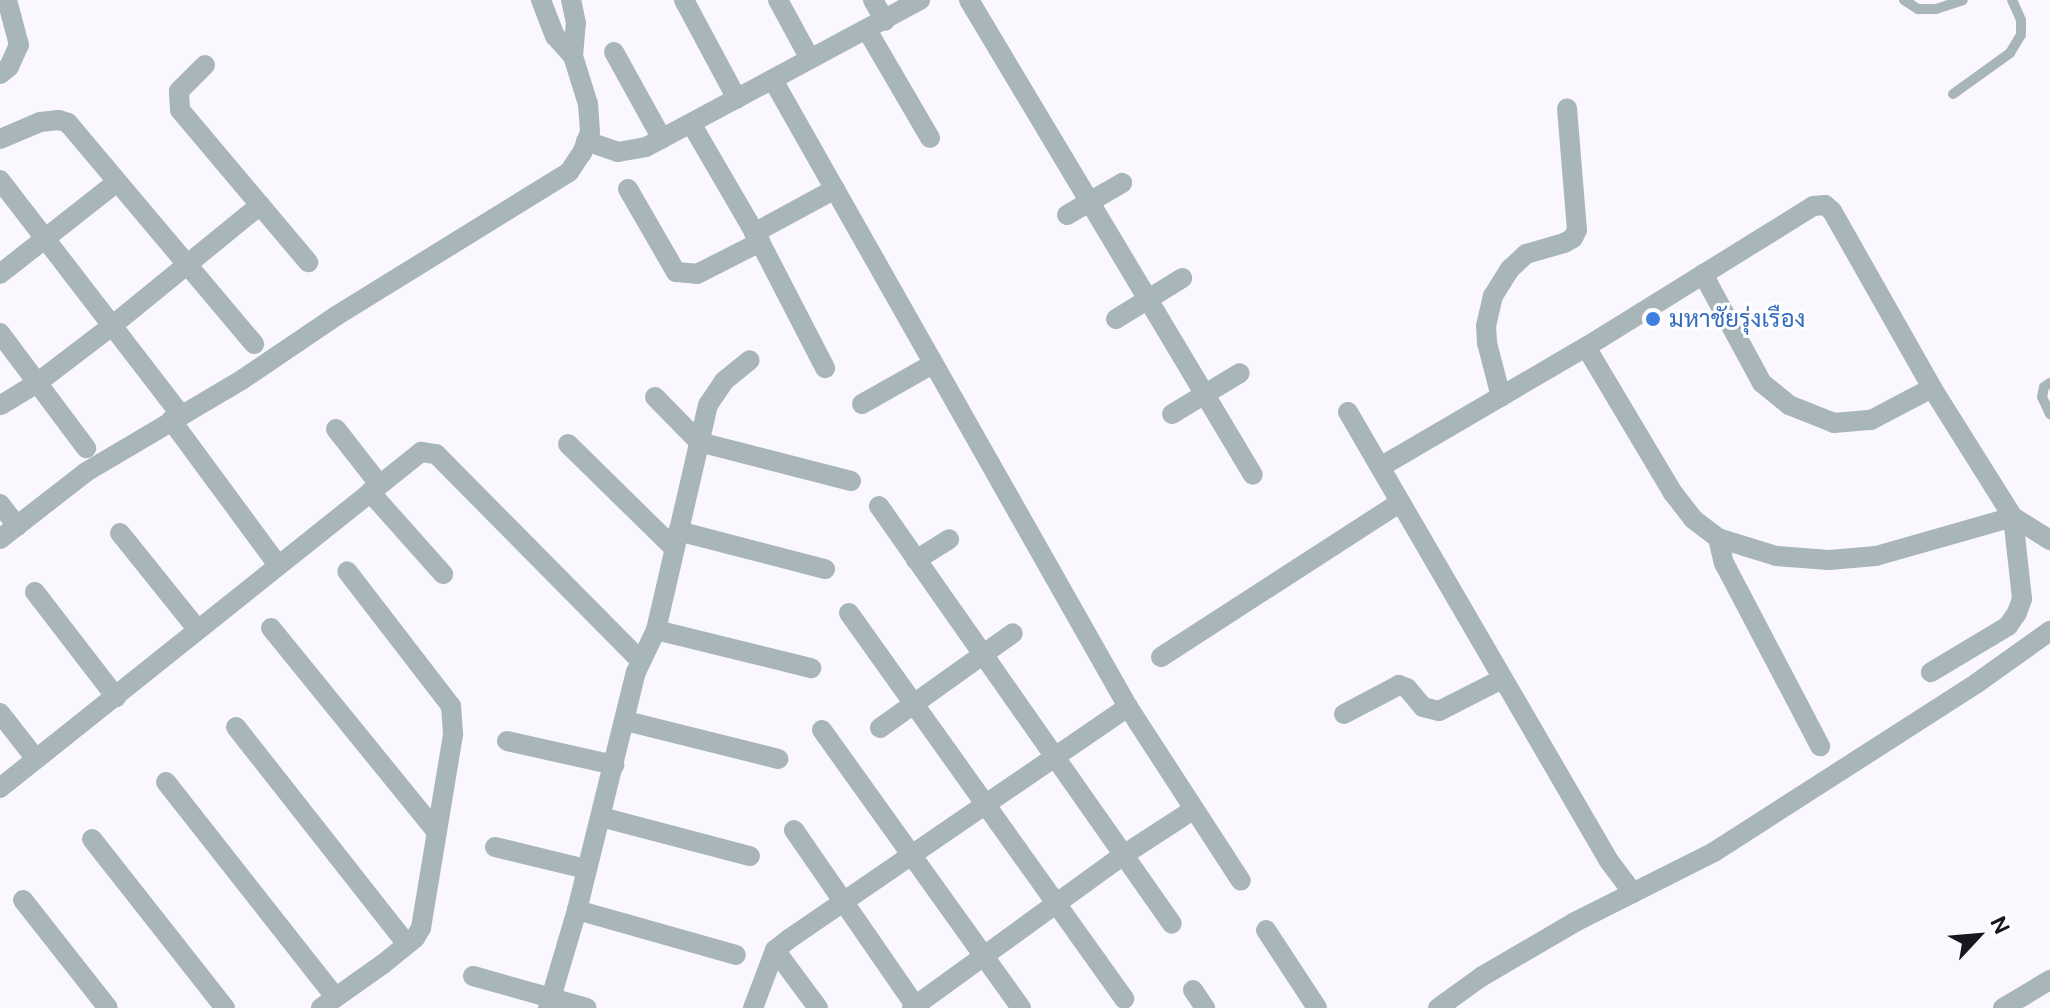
<!DOCTYPE html>
<meta charset="utf-8">
<style>
body{margin:0}
#map{position:relative;width:2050px;height:1008px;overflow:hidden;background:#faf8fe;font-family:"DM Sans",Sarabun,sans-serif}
div>[style]{position:absolute}
[style*='--x']{left:calc(var(--x)*1px);top:calc(var(--y)*1px);width:calc(var(--w)*1px);rotate:calc(var(--a)*1deg)}
.service>*{height:10px;margin:-5px;padding:0 5px;transform-origin:5px;border-radius:5px;background:#a8b6ba}
.minor>*{height:20px;margin:-10px;padding:0 10px;transform-origin:10px;border-radius:10px;background:#a8b6ba}
.dots>*{width:22px;height:22px;translate:-50% -50%;box-sizing:border-box;border:4px solid #fff;border-radius:50%}
span{translate:-50% -50%;white-space:nowrap;text-align:center;line-height:1.15;-webkit-text-stroke:6px #fff;paint-order:stroke}
.shop-label{font-size:24px;color:#366cbe}
.left{translate:0 -50%;text-align:left}
.north{position:absolute;left:1938px;top:896px;width:80px;height:80px;-webkit-text-stroke:6px #fff;paint-order:stroke;rotate:64deg;font-size:22px;font-weight:700;line-height:32px;text-align:center;color:#18151e}
.north::after{content:'';display:block;margin:auto;width:28px;height:36px;background:#18151e;clip-path:polygon(50% 0,100% 100%,50% 72%,0 100%)}
</style>
<div id="map">
<div class="service">
<i style="--x:1904;--y:0;--w:17;--a:33"></i>
<i style="--x:1918;--y:9;--w:18;--a:0"></i>
<i style="--x:1936;--y:9;--w:28;--a:-18"></i>
<i style="--x:1953;--y:94;--w:70;--a:-35.7"></i>
<i style="--x:2010;--y:53;--w:21;--a:-59"></i>
<i style="--x:2021;--y:35;--w:15;--a:-90"></i>
<i style="--x:2021;--y:20;--w:22;--a:-114"></i>
<i style="--x:2050;--y:383;--w:7;--a:146"></i>
<i style="--x:2044;--y:387;--w:10;--a:101"></i>
<i style="--x:2042;--y:397;--w:19;--a:65"></i>
</div>
<div class="minor">
<i style="--x:541;--y:0;--w:39;--a:69"></i>
<i style="--x:555;--y:36;--w:27;--a:48"></i>
<i style="--x:684;--y:0;--w:112;--a:61.8"></i>
<i style="--x:778;--y:0;--w:67;--a:61.5"></i>
<i style="--x:873;--y:0;--w:24;--a:60"></i>
<i style="--x:969;--y:0;--w:553;--a:59.13"></i>
<i style="--x:867;--y:30;--w:125;--a:59.7"></i>
<i style="--x:614;--y:52;--w:99;--a:61.1"></i>
<i style="--x:205;--y:65;--w:37;--a:135"></i>
<i style="--x:179;--y:91;--w:19;--a:87"></i>
<i style="--x:180;--y:110;--w:124;--a:49.9"></i>
<i style="--x:0;--y:74;--w:11;--a:-38"></i>
<i style="--x:9;--y:67;--w:24;--a:-66"></i>
<i style="--x:19;--y:45;--w:47;--a:-104.9"></i>
<i style="--x:773;--y:80;--w:721;--a:60.48"></i>
<i style="--x:1128;--y:707;--w:207;--a:57"></i>
<i style="--x:692;--y:125;--w:135;--a:59.8"></i>
<i style="--x:760;--y:242;--w:142;--a:62.7"></i>
<i style="--x:0;--y:139;--w:43;--a:-23"></i>
<i style="--x:40;--y:122;--w:19;--a:-6"></i>
<i style="--x:59;--y:120;--w:9;--a:18"></i>
<i style="--x:68;--y:123;--w:289;--a:49.9"></i>
<i style="--x:586;--y:141;--w:34;--a:19"></i>
<i style="--x:618;--y:152;--w:28;--a:-10"></i>
<i style="--x:646;--y:147;--w:311;--a:-28.2"></i>
<i style="--x:0;--y:180;--w:297;--a:52.4"></i>
<i style="--x:628;--y:189;--w:96;--a:60"></i>
<i style="--x:676;--y:272;--w:21;--a:5"></i>
<i style="--x:697;--y:274;--w:71;--a:-26.9"></i>
<i style="--x:1067;--y:215;--w:64;--a:-30.2"></i>
<i style="--x:754;--y:233;--w:92;--a:-28.5"></i>
<i style="--x:0;--y:274;--w:149;--a:-38.2"></i>
<i style="--x:1703;--y:274;--w:124;--a:61.6"></i>
<i style="--x:1762;--y:383;--w:35;--a:39"></i>
<i style="--x:1789;--y:405;--w:48;--a:21.8"></i>
<i style="--x:1834;--y:423;--w:37;--a:-5"></i>
<i style="--x:1871;--y:420;--w:69;--a:-27.7"></i>
<i style="--x:1116;--y:319;--w:78;--a:-31.8"></i>
<i style="--x:0;--y:333;--w:144;--a:53.2"></i>
<i style="--x:1586;--y:347;--w:170;--a:59.2"></i>
<i style="--x:1673;--y:493;--w:33;--a:52"></i>
<i style="--x:1693;--y:519;--w:31;--a:37"></i>
<i style="--x:1718;--y:538;--w:61;--a:17.2"></i>
<i style="--x:1776;--y:556;--w:53;--a:4.3"></i>
<i style="--x:1829;--y:560;--w:47;--a:-4.9"></i>
<i style="--x:1876;--y:556;--w:142;--a:-15.9"></i>
<i style="--x:2013;--y:517;--w:44;--a:31.9"></i>
<i style="--x:655;--y:397;--w:63;--a:45.6"></i>
<i style="--x:699;--y:442;--w:157;--a:14.4"></i>
<i style="--x:1501;--y:397;--w:56;--a:-104.5"></i>
<i style="--x:1487;--y:343;--w:17;--a:-93"></i>
<i style="--x:1486;--y:326;--w:31;--a:-77"></i>
<i style="--x:1493;--y:296;--w:32;--a:-58"></i>
<i style="--x:1510;--y:269;--w:22;--a:-43"></i>
<i style="--x:1526;--y:254;--w:40;--a:-16"></i>
<i style="--x:1564;--y:243;--w:10;--a:-29"></i>
<i style="--x:1573;--y:238;--w:9;--a:-63"></i>
<i style="--x:1577;--y:230;--w:122;--a:-94.7"></i>
<i style="--x:862;--y:404;--w:79;--a:-29.5"></i>
<i style="--x:1;--y:405;--w:42;--a:-31.4"></i>
<i style="--x:37;--y:383;--w:96;--a:-37.3"></i>
<i style="--x:113;--y:325;--w:190;--a:-39.2"></i>
<i style="--x:260;--y:205;--w:75;--a:49.9"></i>
<i style="--x:1348;--y:412;--w:519;--a:59.83"></i>
<i style="--x:1609;--y:861;--w:40;--a:53"></i>
<i style="--x:1172;--y:414;--w:79;--a:-31.1"></i>
<i style="--x:171;--y:420;--w:180;--a:53.6"></i>
<i style="--x:336;--y:429;--w:70;--a:52"></i>
<i style="--x:568;--y:444;--w:148;--a:44.5"></i>
<i style="--x:1382;--y:466;--w:236;--a:-30.3"></i>
<i style="--x:1586;--y:347;--w:267;--a:-31.8"></i>
<i style="--x:1813;--y:206;--w:12;--a:-5"></i>
<i style="--x:1825;--y:205;--w:9;--a:41"></i>
<i style="--x:1832;--y:211;--w:203;--a:60.5"></i>
<i style="--x:1932;--y:388;--w:152;--a:57.9"></i>
<i style="--x:2013;--y:517;--w:82;--a:83.7"></i>
<i style="--x:2022;--y:599;--w:15;--a:110"></i>
<i style="--x:2017;--y:613;--w:16;--a:125"></i>
<i style="--x:2008;--y:626;--w:90;--a:149.1"></i>
<i style="--x:370;--y:492;--w:110;--a:48.3"></i>
<i style="--x:0;--y:504;--w:28;--a:52"></i>
<i style="--x:879;--y:506;--w:510;--a:54.97"></i>
<i style="--x:678;--y:531;--w:152;--a:14.5"></i>
<i style="--x:120;--y:533;--w:124;--a:51.2"></i>
<i style="--x:1718;--y:538;--w:26;--a:77"></i>
<i style="--x:1724;--y:563;--w:207;--a:62.3"></i>
<i style="--x:0;--y:539;--w:109;--a:-37.9"></i>
<i style="--x:86;--y:472;--w:182;--a:-30.6"></i>
<i style="--x:243;--y:379;--w:112;--a:-34.1"></i>
<i style="--x:336;--y:316;--w:274;--a:-31.7"></i>
<i style="--x:569;--y:172;--w:23;--a:-56"></i>
<i style="--x:582;--y:153;--w:22;--a:-69"></i>
<i style="--x:590;--y:132;--w:28;--a:-94"></i>
<i style="--x:588;--y:104;--w:50;--a:-107.4"></i>
<i style="--x:573;--y:56;--w:33;--a:-85"></i>
<i style="--x:576;--y:23;--w:24;--a:-102"></i>
<i style="--x:916;--y:560;--w:39;--a:-32"></i>
<i style="--x:35;--y:592;--w:133;--a:52.4"></i>
<i style="--x:849;--y:613;--w:474;--a:54.5"></i>
<i style="--x:271;--y:628;--w:260;--a:50.9"></i>
<i style="--x:656;--y:630;--w:160;--a:13.8"></i>
<i style="--x:1161;--y:657;--w:283;--a:-32.9"></i>
<i style="--x:0;--y:713;--w:58;--a:52"></i>
<i style="--x:1344;--y:714;--w:62;--a:-27.8"></i>
<i style="--x:1399;--y:685;--w:9;--a:21"></i>
<i style="--x:1407;--y:688;--w:25;--a:50"></i>
<i style="--x:1423;--y:707;--w:16;--a:14"></i>
<i style="--x:1439;--y:711;--w:71;--a:-26.9"></i>
<i style="--x:626;--y:721;--w:157;--a:14"></i>
<i style="--x:236;--y:727;--w:276;--a:51.8"></i>
<i style="--x:880;--y:728;--w:163;--a:-35.5"></i>
<i style="--x:822;--y:730;--w:342;--a:54.4"></i>
<i style="--x:507;--y:741;--w:110;--a:12.6"></i>
<i style="--x:166;--y:782;--w:273;--a:51.8"></i>
<i style="--x:0;--y:788;--w:539;--a:-38.59"></i>
<i style="--x:421;--y:452;--w:15;--a:8"></i>
<i style="--x:436;--y:454;--w:290;--a:45.3"></i>
<i style="--x:601;--y:817;--w:154;--a:14.7"></i>
<i style="--x:794;--y:830;--w:216;--a:55.4"></i>
<i style="--x:92;--y:839;--w:215;--a:51.8"></i>
<i style="--x:495;--y:847;--w:94;--a:13.6"></i>
<i style="--x:23;--y:900;--w:137;--a:51.8"></i>
<i style="--x:577;--y:910;--w:165;--a:15.8"></i>
<i style="--x:1266;--y:930;--w:93;--a:56.8"></i>
<i style="--x:775;--y:950;--w:72;--a:53.4"></i>
<i style="--x:473;--y:976;--w:118;--a:15.7"></i>
<i style="--x:1193;--y:990;--w:22;--a:56"></i>
<i style="--x:321;--y:1008;--w:76;--a:-35.4"></i>
<i style="--x:383;--y:964;--w:41;--a:-39.1"></i>
<i style="--x:415;--y:938;--w:12;--a:-59"></i>
<i style="--x:421;--y:928;--w:197;--a:-80.6"></i>
<i style="--x:453;--y:734;--w:28;--a:-94"></i>
<i style="--x:451;--y:706;--w:170;--a:-127.6"></i>
<i style="--x:548;--y:1008;--w:102;--a:-73.5"></i>
<i style="--x:577;--y:910;--w:245;--a:-76.1"></i>
<i style="--x:636;--y:672;--w:47;--a:-64.5"></i>
<i style="--x:656;--y:630;--w:231;--a:-77"></i>
<i style="--x:708;--y:405;--w:29;--a:-56"></i>
<i style="--x:724;--y:381;--w:33;--a:-39"></i>
<i style="--x:753;--y:1008;--w:62;--a:-69.2"></i>
<i style="--x:775;--y:950;--w:18;--a:-38"></i>
<i style="--x:789;--y:939;--w:411;--a:-34.4"></i>
<i style="--x:912;--y:1008;--w:259;--a:-35.9"></i>
<i style="--x:1122;--y:856;--w:86;--a:-33.1"></i>
<i style="--x:1438;--y:1008;--w:53;--a:-35.8"></i>
<i style="--x:1481;--y:977;--w:109;--a:-30.3"></i>
<i style="--x:1575;--y:922;--w:156;--a:-26.7"></i>
<i style="--x:1714;--y:852;--w:313;--a:-32.7"></i>
<i style="--x:1977;--y:683;--w:90;--a:-35.5"></i>
<i style="--x:2003;--y:1008;--w:55;--a:-30.8"></i>
</div>
<div class="dots">
<i style="left:1653px;top:319px;background:#3f7fe0"></i>
</div>
<div class="shop-label">
<span class="left" style="left:1669px;top:319px">มหาชัยรุ่งเรือง</span>
</div>
<div class="north">N</div>
</div>
